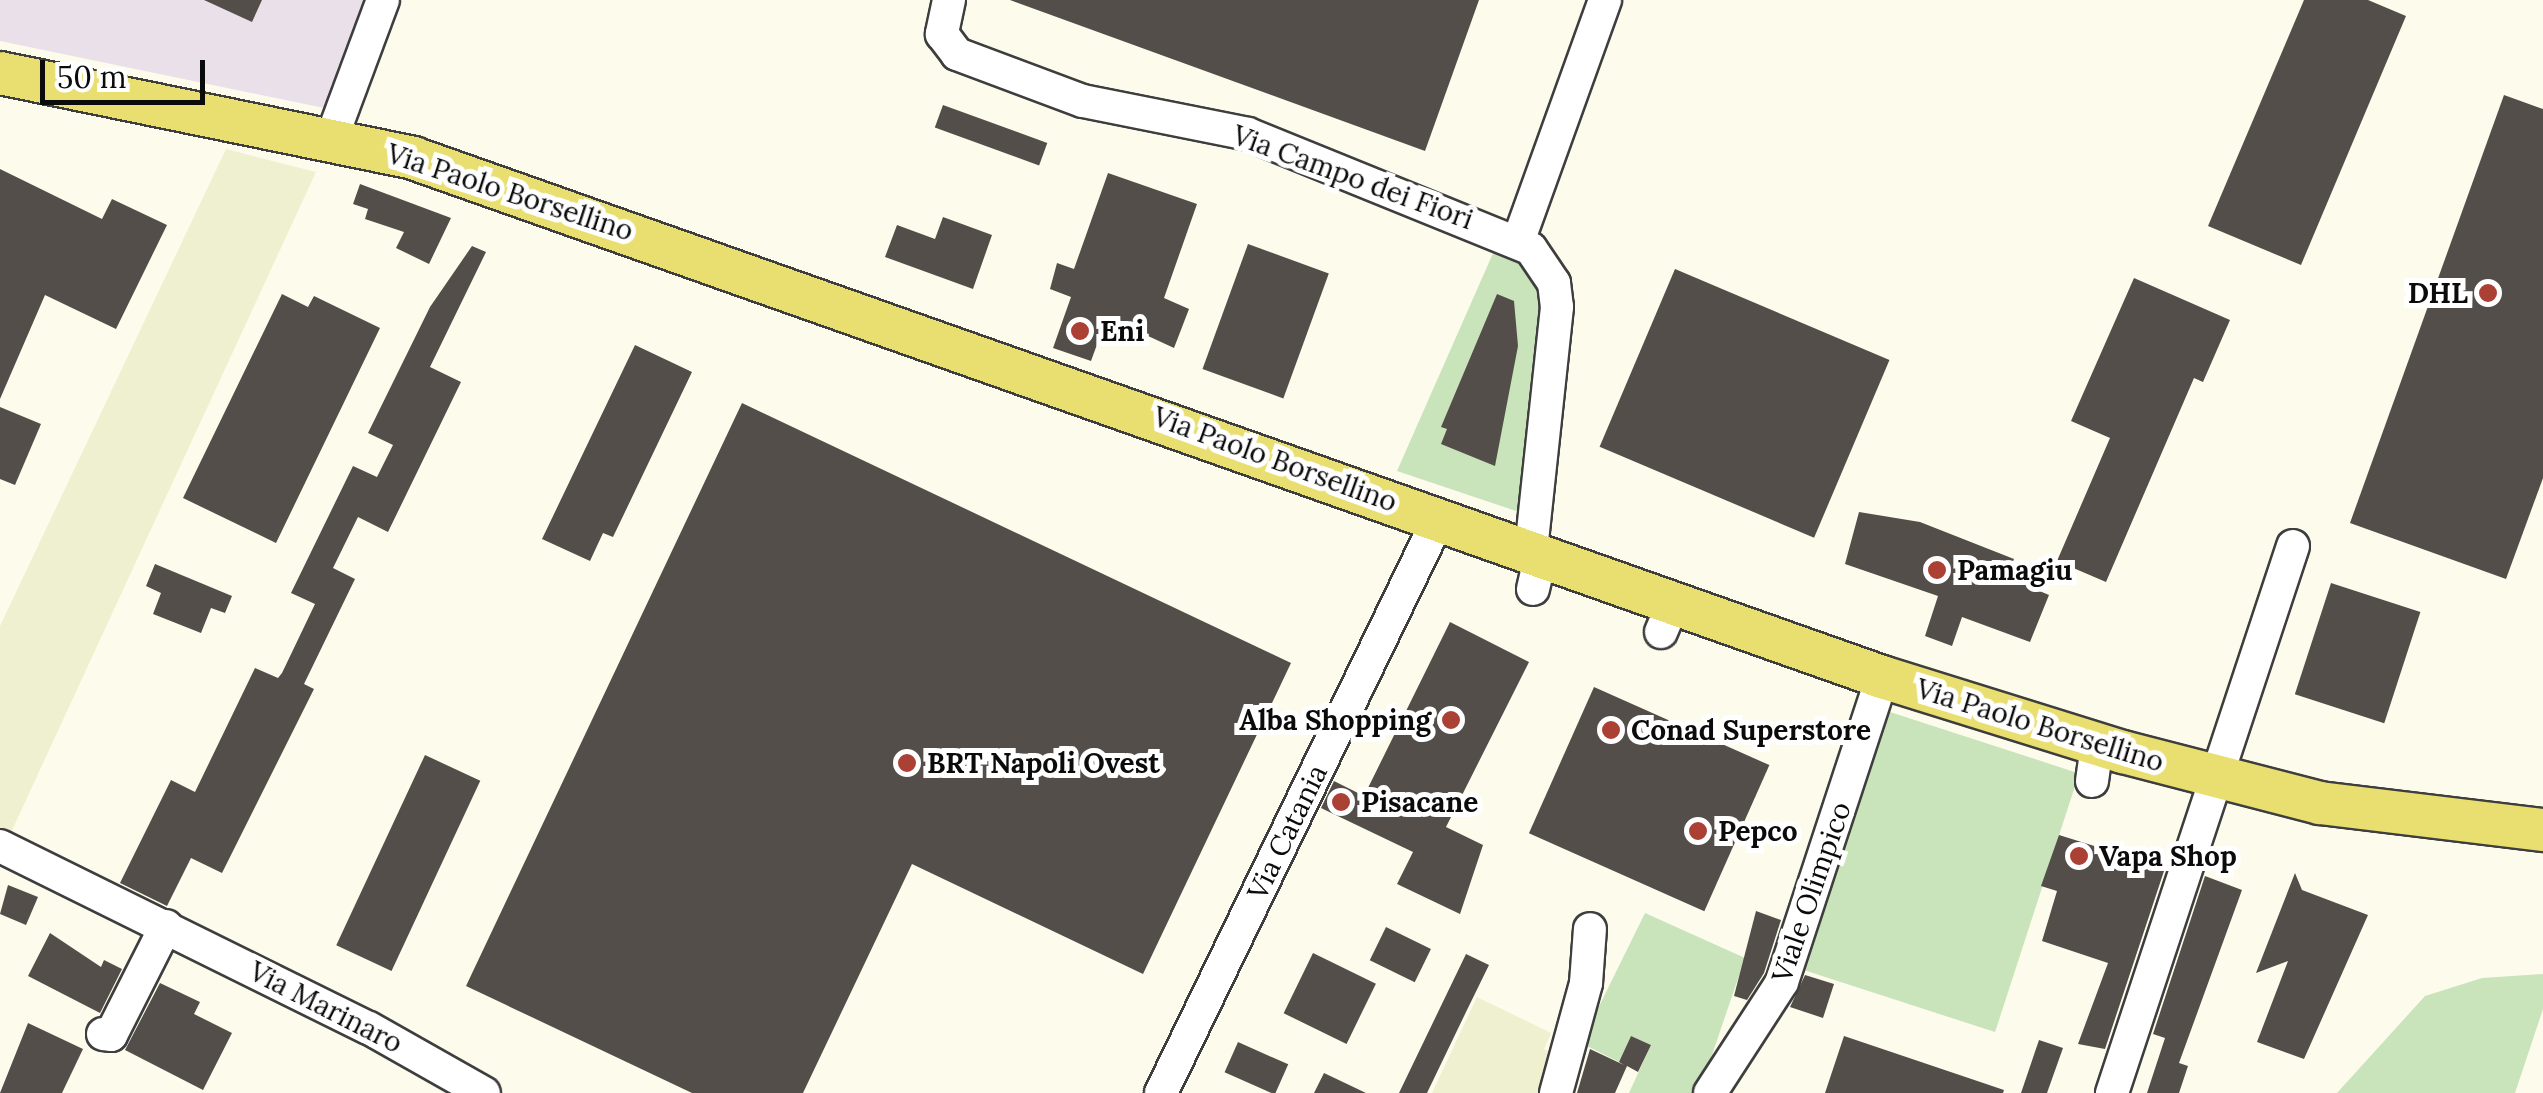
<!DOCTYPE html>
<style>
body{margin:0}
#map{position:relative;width:2543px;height:1093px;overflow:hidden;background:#fdfcec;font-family:Lora,serif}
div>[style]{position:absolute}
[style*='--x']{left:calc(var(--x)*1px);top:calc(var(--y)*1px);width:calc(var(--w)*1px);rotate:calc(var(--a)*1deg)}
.industrial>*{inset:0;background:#e9e0e9}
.farmland>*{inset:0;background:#eef0cf}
.green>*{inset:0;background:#c9e3ba;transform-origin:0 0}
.building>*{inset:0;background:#534e49;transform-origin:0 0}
.roads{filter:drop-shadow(2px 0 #3e3e3e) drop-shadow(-2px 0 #3e3e3e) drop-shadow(0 2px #3e3e3e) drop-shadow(0 -2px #3e3e3e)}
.minor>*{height:32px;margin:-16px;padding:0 16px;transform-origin:16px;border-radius:16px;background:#fff}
.major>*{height:42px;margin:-21px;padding:0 21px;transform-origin:21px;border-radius:21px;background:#e9de70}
.dots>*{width:28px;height:28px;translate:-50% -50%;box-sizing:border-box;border:5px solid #fff;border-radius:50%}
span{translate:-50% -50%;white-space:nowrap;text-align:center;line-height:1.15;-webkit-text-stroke:10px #fff;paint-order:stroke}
.street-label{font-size:28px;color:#0b0b0b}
.poi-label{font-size:28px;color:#0b0b0b;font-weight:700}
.right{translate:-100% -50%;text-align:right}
.left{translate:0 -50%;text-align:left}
.scale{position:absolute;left:40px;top:60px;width:165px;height:45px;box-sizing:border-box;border:5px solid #0b0b0b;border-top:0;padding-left:12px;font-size:30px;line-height:35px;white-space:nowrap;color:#0b0b0b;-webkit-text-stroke:8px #fff;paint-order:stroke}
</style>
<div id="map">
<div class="industrial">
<i style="clip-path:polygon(0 0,370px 0,324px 108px,0 41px)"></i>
</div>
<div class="farmland">
<i style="clip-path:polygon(226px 149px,316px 172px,8px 839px,0 835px,0 626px)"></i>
<i style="clip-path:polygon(1477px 997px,1551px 1033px,1544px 1049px,1560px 1058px,1543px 1093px,1432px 1093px)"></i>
</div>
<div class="green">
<i style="clip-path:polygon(1494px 251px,1525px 267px,1544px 303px,1522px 513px,1397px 471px)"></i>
<i style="left:1887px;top:711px;width:202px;height:272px;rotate:18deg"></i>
<i style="clip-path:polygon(1645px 913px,1745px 958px,1699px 1093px,1629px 1093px,1651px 1045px,1631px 1036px,1619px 1062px,1581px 1043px)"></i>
<i style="clip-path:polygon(2543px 974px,2543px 1009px,2515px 1093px,2337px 1093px,2425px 996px,2482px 978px)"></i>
</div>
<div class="building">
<i style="clip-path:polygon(204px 0,262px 0,252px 22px)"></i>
<i style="clip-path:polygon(1010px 0,1479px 0,1425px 151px)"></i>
<i style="clip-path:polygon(2304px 0,2368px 0,2406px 16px,2301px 265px,2208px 226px)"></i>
<i style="clip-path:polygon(2504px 95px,2543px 109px,2543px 478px,2506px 579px,2350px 523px)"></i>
<i style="left:943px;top:105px;width:111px;height:24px;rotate:20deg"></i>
<i style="clip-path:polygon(0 169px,102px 219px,112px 199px,167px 225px,116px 329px,45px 295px,0 399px)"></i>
<i style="clip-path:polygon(1108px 173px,1197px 204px,1164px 298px,1189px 309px,1174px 348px,1107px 317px,1091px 361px,1053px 348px,1071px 297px,1050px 289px,1057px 263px,1074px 269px)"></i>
<i style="clip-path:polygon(360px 184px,451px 218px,429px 264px,396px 248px,404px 232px,365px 219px,368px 209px,353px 204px)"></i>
<i style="clip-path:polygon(943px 217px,992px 235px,973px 289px,885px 257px,897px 225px,935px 239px)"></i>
<i style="left:1248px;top:244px;width:86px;height:133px;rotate:20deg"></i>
<i style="clip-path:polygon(472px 246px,486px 252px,430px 367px,461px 382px,388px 532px,358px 517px,333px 568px,355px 579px,304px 684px,314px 689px,222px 873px,191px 858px,167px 906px,120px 883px,171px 780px,195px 792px,255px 668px,278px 678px,282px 673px,315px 604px,291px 593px,353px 466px,377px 477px,393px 445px,368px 433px,430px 307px)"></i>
<i style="left:1675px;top:269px;width:233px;height:193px;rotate:23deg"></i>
<i style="clip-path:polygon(2134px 278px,2230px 320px,2203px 382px,2194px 378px,2106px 582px,2057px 561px,2110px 438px,2071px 421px)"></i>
<i style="clip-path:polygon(282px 294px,308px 307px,314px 296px,380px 328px,276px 543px,183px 498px)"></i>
<i style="clip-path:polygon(1497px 294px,1514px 301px,1518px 346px,1495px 466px,1441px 444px,1447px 429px,1441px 427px)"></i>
<i style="clip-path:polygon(635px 345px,692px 372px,613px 537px,603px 533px,590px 561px,542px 539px)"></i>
<i style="clip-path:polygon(742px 403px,1291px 663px,1143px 974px,912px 864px,803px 1093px,692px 1093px,466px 986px)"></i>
<i style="clip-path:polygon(0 407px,41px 424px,15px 485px,0 479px)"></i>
<i style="clip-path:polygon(1859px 512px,1920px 522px,2014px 559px,2007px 577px,2049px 595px,2030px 642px,1962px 617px,1952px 646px,1925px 636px,1938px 596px,1845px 564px)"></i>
<i style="clip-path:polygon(155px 564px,232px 596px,225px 613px,211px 608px,201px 633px,153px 614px,161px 593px,146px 586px)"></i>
<i style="left:2331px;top:583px;width:94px;height:117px;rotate:18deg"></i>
<i style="clip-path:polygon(1450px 622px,1529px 662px,1446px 827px,1483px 845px,1460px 914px,1397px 884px,1413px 852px,1321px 808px,1334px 781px,1364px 796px)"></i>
<i style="left:1594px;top:687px;width:192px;height:160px;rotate:24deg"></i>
<i style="left:425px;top:755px;width:61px;height:210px;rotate:25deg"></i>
<i style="clip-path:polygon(2059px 835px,2165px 868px,2105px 1049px,2078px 1044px,2108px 963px,2042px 941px,2057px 891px,2041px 886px)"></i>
<i style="clip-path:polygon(2295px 873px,2302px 890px,2368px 915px,2304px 1059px,2257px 1042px,2288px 961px,2256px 973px)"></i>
<i style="clip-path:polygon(2205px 876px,2242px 890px,2179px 1063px,2188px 1066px,2179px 1093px,2147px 1093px,2165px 1038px,2153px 1034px)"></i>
<i style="clip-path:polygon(8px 885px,38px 897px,26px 925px,0 914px)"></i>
<i style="clip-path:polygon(1756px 911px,1781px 920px,1764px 973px,1747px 1000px,1734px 996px)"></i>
<i style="left:1386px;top:927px;width:50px;height:37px;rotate:26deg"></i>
<i style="clip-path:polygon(50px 933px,101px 967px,104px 960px,122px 969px,100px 1013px,28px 976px)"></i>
<i style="left:1313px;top:953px;width:70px;height:67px;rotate:26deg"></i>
<i style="clip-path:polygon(1466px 954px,1489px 965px,1466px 1012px,1427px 1093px,1399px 1093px)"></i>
<i style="clip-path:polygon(1805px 975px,1834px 984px,1823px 1018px,1790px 1007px)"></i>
<i style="clip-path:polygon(160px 983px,200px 1002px,194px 1014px,232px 1033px,203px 1090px,125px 1050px)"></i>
<i style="clip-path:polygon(28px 1023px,83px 1049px,62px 1093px,0 1093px)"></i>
<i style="clip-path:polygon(1631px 1036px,1651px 1045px,1638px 1072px,1627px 1066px,1615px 1093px,1577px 1093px,1590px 1049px,1624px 1065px,1619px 1062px)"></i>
<i style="clip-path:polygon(1844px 1036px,2004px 1090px,2003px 1093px,1825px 1093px)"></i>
<i style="clip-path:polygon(2039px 1040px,2063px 1048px,2047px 1093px,2021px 1093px)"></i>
<i style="left:1238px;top:1042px;width:55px;height:33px;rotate:24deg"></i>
<i style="clip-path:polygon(1324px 1073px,1366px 1093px,1314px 1093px)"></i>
</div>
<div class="roads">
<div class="minor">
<i style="--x:949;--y:0;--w:35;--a:102"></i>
<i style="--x:942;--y:34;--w:25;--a:53"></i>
<i style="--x:957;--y:54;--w:134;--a:20.5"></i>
<i style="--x:1083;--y:101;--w:168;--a:11.3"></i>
<i style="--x:1248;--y:134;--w:305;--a:22.1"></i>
<i style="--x:1531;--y:249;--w:41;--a:55.9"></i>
<i style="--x:1554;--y:283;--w:24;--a:83"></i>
<i style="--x:1557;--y:307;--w:244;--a:96.1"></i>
<i style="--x:332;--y:137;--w:146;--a:-69.6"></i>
<i style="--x:1519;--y:239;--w:254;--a:-70.2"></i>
<i style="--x:1533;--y:589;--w:36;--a:-77"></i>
<i style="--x:1661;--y:632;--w:33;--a:-67"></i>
<i style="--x:2092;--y:781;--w:37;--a:-82"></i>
<i style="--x:0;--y:846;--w:411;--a:26.3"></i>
<i style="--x:369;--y:1028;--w:132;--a:29.5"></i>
<i style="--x:103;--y:1034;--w:8;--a:7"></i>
<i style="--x:111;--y:1035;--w:122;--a:-63.2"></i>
<i style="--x:1161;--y:1093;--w:639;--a:-64.2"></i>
<i style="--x:1556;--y:1093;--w:114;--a:-74.7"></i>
<i style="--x:1586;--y:983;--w:54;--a:-85.8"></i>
<i style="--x:1710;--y:1093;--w:132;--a:-57"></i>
<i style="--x:1782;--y:982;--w:321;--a:-71.8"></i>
<i style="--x:2112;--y:1093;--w:576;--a:-71.69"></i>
</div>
<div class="major">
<i style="--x:0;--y:73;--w:422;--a:11.6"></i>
<i style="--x:413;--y:158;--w:1558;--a:19.46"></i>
<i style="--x:1882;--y:677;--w:252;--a:17.3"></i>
<i style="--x:2123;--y:752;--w:203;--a:14.5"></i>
<i style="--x:2320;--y:803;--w:225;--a:6.9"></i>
</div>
</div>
<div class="dots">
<i style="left:2488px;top:293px;background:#ab4034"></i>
<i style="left:1080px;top:331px;background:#ab4034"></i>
<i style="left:1937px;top:570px;background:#ab4034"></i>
<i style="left:1451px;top:720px;background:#ab4034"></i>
<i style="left:1611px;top:730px;background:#ab4034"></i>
<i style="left:907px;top:763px;background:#ab4034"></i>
<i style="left:1341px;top:802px;background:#ab4034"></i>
<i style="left:1698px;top:831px;background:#ab4034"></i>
<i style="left:2079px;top:856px;background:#ab4034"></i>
</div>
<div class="street-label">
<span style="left:1353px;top:177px;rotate:20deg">Via Campo dei Fiori</span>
<span style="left:510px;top:192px;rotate:18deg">Via Paolo Borsellino</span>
<span style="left:1275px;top:459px;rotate:20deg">Via Paolo Borsellino</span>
<span style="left:2040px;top:725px;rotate:17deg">Via Paolo Borsellino</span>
<span style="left:1287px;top:832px;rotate:-64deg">Via Catania</span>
<span style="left:1811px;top:892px;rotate:-71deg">Viale Olimpico</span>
<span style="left:326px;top:1007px;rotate:27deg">Via Marinaro</span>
</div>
<div class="poi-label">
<span class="right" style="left:2468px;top:293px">DHL</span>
<span class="left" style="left:1100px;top:331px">Eni</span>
<span class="left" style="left:1957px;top:570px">Pamagiu</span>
<span class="right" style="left:1431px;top:720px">Alba Shopping</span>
<span class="left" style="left:1631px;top:730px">Conad Superstore</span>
<span class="left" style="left:927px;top:763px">BRT Napoli Ovest</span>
<span class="left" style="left:1361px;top:802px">Pisacane</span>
<span class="left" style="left:1718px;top:831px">Pepco</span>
<span class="left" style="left:2099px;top:856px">Vapa Shop</span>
</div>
<div class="scale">50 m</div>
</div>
